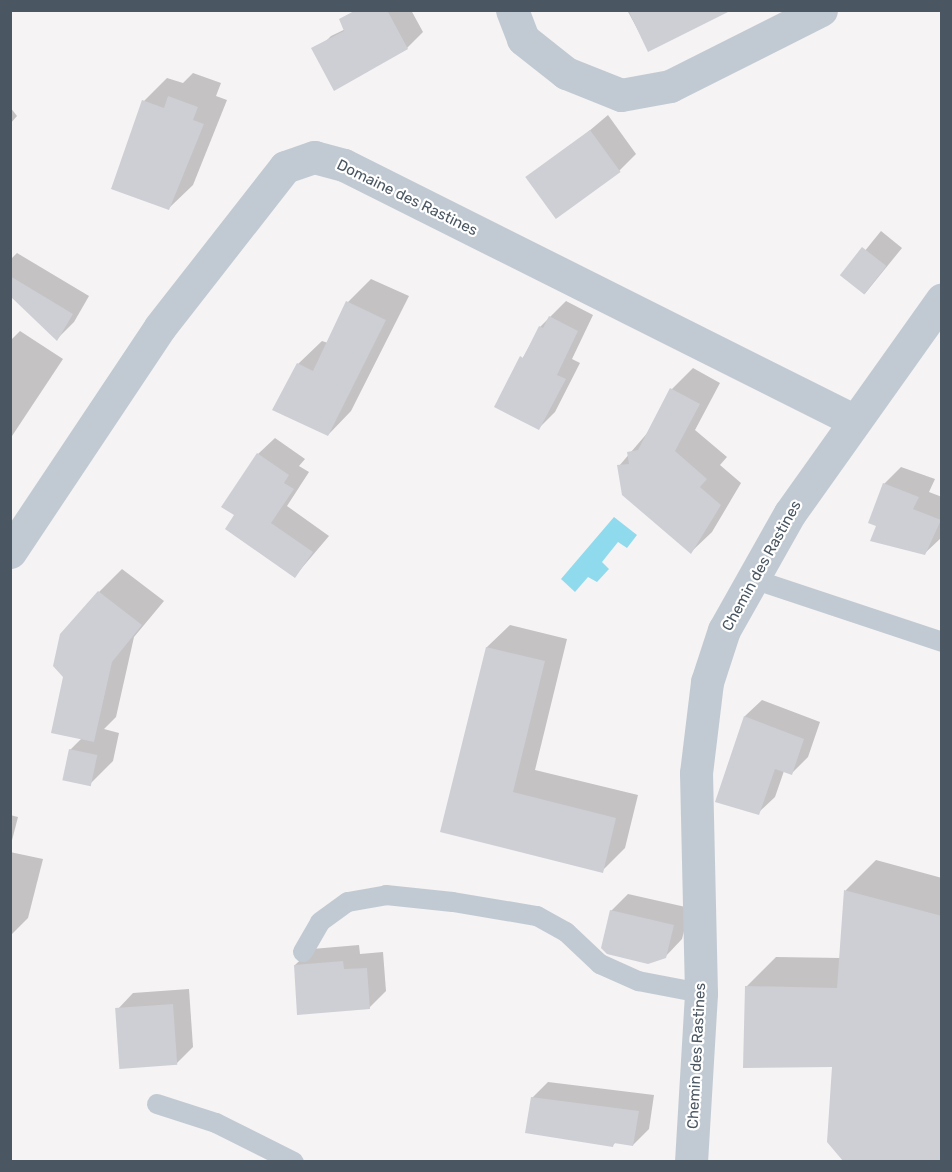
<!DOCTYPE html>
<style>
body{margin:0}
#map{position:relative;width:952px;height:1172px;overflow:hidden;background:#f5f3f3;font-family:Rubik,sans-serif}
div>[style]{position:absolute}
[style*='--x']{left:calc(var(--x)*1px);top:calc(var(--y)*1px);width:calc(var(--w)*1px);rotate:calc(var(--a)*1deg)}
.water>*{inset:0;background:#90daee}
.shadow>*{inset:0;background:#0003;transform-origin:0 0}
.building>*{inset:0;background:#cdcfd5;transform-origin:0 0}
.lane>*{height:20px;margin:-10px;padding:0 10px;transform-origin:10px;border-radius:10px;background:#c1cad2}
.street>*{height:33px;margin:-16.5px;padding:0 16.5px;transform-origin:16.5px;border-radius:16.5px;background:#c1cad2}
span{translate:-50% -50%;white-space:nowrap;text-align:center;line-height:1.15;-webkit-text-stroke:4.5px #fff;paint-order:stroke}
.street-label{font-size:15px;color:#4a5661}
.frame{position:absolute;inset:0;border:12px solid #4a5661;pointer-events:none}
</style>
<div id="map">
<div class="water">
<i style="clip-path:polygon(614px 517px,637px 535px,627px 548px,618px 542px,602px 562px,609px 569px,597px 582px,588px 577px,575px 592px,561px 579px)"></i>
</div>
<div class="shadow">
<i style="clip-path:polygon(355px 10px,411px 10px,423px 32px,407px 48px,315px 52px,331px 36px,356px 24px)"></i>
<i style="clip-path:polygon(627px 10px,728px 10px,649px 50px)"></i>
<i style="clip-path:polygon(193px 73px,221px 83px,216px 96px,227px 100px,193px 185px,169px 208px,144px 101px,167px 78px,183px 83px)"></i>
<i style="clip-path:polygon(10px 107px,17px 116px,10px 124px)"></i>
<i style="clip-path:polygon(608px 115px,636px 154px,619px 171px,530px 181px)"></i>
<i style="left:881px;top:231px;width:27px;height:59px;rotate:39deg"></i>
<i style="clip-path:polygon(17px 253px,89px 296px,74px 322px,57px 339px,10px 294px,10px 260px)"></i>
<i style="clip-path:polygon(371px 279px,409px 296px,351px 411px,328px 435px,298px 364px,322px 341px,328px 343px,348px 302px)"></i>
<i style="clip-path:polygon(566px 301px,593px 315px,572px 359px,580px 363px,555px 412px,539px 428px,496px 406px,540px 327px)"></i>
<i style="clip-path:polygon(20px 331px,63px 359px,10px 439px,10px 341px)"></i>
<i style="clip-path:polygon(693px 368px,720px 383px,695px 430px,727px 457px,720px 465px,741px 483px,712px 532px,691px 552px,619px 466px,649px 431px,672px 389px)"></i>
<i style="clip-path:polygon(275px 438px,305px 459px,299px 466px,309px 472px,287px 506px,329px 536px,295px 576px,236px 515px,258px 454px)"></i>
<i style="clip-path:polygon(901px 467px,935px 479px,929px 492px,942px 497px,942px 537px,924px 554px,878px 526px,884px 484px)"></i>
<i style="clip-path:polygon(122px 569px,164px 601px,134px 637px,116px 717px,104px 729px,119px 733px,113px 761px,90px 784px,70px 750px,82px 738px,99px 592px)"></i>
<i style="clip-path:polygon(510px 625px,567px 639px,535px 770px,638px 795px,625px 848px,602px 871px,441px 831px,487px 647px)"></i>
<i style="clip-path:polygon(762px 700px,820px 722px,808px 757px,791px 774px,784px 771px,775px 797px,758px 813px,717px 801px,745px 716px)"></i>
<i style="clip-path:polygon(10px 815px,18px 817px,10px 848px)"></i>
<i style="clip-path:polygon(10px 852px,43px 859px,28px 918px,10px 936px)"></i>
<i style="clip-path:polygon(876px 860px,942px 878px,942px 1162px,845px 1162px,828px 1142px,834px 1065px,746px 987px,776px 957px,841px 958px,846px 890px)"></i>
<i style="clip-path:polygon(628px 894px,690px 908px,682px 939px,665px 957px,611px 911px)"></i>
<i style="clip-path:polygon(359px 945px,360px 954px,383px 952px,386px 991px,369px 1008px,295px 965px,312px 949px)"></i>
<i style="clip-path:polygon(189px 989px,193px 1047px,177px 1063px,117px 1010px,133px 993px)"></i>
<i style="clip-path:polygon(548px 1082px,654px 1095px,649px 1129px,633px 1145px,616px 1142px,613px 1145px,532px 1098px)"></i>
</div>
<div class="building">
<i style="clip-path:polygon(356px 10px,387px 10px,408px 49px,334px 91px,311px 48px,344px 31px,339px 19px)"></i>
<i style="clip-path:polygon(628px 10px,732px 10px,648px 52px)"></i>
<i style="clip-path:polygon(168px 96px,198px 107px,193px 120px,204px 124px,169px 210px,111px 189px,142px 100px,164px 108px)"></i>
<i style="left:590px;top:130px;width:52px;height:80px;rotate:54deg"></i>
<i style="left:862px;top:247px;width:31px;height:36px;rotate:38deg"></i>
<i style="clip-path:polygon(10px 276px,73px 314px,57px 341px,10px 296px)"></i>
<i style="clip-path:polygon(346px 301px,386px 320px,328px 436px,272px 410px,297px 363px,313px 371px)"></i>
<i style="clip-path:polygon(549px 316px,578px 331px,557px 375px,566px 379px,539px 430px,494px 407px,520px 356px,523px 358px,539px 326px,543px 328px)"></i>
<i style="clip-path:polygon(670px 388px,700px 404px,675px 451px,707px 479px,700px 487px,721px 505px,691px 554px,622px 495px,617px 465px,629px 464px,627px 452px,638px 450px)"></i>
<i style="clip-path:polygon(257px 453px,289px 475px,284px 483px,294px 489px,271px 523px,313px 552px,295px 578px,225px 529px,234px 515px,221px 507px)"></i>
<i style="clip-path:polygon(883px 483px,919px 497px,913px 509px,941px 520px,925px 555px,870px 541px,876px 526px,868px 523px)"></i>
<i style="clip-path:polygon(98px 591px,142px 625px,112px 662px,94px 742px,51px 733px,63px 677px,53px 666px,60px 634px)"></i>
<i style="clip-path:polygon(486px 647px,545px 661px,513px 792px,616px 818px,603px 873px,440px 832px)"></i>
<i style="clip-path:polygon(744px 716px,804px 739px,792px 775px,775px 769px,759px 815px,715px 802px)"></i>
<i style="left:69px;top:749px;width:29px;height:32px;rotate:12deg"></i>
<i style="clip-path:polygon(844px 890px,942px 916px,942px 1161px,843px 1161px,827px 1142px,832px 1067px,743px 1068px,745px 986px,837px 988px)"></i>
<i style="clip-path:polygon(610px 910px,674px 925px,666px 958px,648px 964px,607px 954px,601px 948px)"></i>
<i style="clip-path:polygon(343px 961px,344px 969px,367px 968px,370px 1009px,297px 1015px,294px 965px)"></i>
<i style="left:173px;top:1004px;width:61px;height:58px;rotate:86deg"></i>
<i style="clip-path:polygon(531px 1097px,639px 1111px,633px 1146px,614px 1143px,613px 1147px,525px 1133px)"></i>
</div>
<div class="lane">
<i style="--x:753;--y:579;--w:199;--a:18.4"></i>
<i style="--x:303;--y:952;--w:34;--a:-60"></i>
<i style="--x:320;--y:922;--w:34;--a:-36"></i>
<i style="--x:348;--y:902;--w:39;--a:-10"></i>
<i style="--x:386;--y:895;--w:67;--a:6"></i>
<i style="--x:453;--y:902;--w:85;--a:9.5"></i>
<i style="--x:537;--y:916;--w:33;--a:29"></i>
<i style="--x:566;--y:932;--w:47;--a:43.3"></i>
<i style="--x:600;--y:964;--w:42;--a:24.1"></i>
<i style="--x:638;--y:981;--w:64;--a:10.8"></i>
<i style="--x:157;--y:1104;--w:62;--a:17.9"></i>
<i style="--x:216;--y:1123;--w:87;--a:26.6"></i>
</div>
<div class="street">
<i style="--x:512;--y:10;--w:31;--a:69"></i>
<i style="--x:523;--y:39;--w:55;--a:38.3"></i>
<i style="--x:566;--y:73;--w:59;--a:21.8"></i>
<i style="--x:621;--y:95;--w:50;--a:-10.4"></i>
<i style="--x:670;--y:86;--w:169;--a:-26.7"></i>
<i style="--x:10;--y:552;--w:270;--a:-56.3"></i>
<i style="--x:160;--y:327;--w:203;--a:-52"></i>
<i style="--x:285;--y:167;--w:31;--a:-19"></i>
<i style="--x:314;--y:157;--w:31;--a:15"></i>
<i style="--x:344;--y:165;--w:569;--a:26.61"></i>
<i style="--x:691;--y:1162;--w:169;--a:-86.6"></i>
<i style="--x:701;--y:993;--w:220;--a:-91.3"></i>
<i style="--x:696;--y:773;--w:92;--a:-83.1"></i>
<i style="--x:707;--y:682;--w:55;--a:-71.9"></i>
<i style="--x:724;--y:630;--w:134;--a:-60.6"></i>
<i style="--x:790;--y:513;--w:262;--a:-54.6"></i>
</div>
<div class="street-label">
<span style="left:407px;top:198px;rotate:26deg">Domaine des Rastines</span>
<span style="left:762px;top:566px;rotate:-61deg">Chemin des Rastines</span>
<span style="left:697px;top:1056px;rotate:-87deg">Chemin des Rastines</span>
</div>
<div class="frame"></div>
</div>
